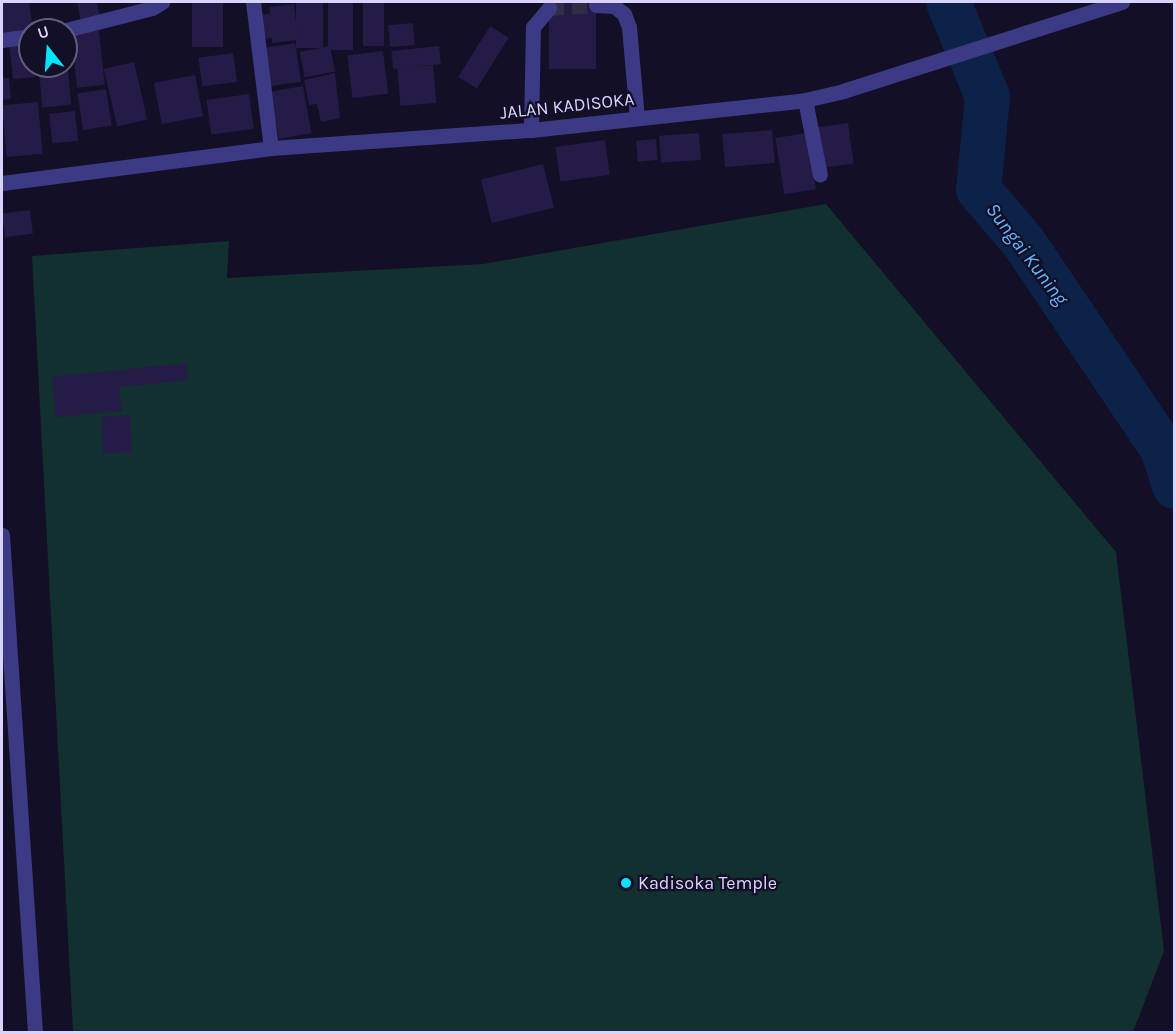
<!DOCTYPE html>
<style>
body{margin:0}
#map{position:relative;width:1176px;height:1034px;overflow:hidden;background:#130f26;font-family:Karla,sans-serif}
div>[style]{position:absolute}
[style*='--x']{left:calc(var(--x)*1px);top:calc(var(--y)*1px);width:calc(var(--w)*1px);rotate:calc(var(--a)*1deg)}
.green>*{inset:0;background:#12302f}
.river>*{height:45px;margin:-22.5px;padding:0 22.5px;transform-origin:22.5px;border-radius:22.5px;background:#0c2248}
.building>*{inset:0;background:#241b47;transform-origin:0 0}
.minor-tunnel>*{height:15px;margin-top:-7.5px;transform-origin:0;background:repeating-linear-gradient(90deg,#312d47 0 15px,transparent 0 23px)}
.minor>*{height:15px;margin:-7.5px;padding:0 7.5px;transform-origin:7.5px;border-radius:7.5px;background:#3d3a85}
.dots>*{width:16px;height:16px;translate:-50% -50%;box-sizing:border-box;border:3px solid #130f26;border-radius:50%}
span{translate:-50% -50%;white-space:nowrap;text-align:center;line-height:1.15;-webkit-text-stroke:4.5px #130f26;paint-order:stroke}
.street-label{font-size:18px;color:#d9d4ff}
.poi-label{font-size:18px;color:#d9d4ff}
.left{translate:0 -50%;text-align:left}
.water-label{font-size:20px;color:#62b6ff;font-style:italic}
.frame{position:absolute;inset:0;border:3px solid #d9d4ff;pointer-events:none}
.north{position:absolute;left:18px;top:18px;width:60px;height:60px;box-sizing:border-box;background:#130f26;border:2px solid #625e7d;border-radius:50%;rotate:343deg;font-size:16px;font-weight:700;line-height:24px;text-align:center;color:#d9d4ff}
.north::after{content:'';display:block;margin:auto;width:21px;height:27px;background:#00e5ff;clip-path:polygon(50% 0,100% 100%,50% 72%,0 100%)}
</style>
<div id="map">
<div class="green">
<i style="clip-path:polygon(826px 204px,1116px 552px,1164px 951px,1133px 1032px,73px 1032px,32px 256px,229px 241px,227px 278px,483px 264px)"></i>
</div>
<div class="river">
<i style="--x:948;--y:2;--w:102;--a:67.5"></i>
<i style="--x:987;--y:96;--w:93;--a:95.5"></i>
<i style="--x:978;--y:189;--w:71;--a:49.6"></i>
<i style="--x:1024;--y:243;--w:247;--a:56.1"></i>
<i style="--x:1162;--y:448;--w:40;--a:72"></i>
</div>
<div class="building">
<i style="clip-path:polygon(29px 2px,33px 30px,2px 36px,2px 3px)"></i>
<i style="clip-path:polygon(77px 2px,97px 2px,100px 19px,81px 22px)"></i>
<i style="left:192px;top:2px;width:31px;height:45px"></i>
<i style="left:296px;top:2px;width:27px;height:46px"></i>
<i style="left:328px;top:2px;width:25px;height:48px"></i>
<i style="left:363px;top:2px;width:21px;height:44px"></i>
<i style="left:549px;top:2px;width:47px;height:67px"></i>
<i style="clip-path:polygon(294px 4px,298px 40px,272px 43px,272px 38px,262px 39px,260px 15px,270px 14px,269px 7px)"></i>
<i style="left:413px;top:23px;width:22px;height:25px;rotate:85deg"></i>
<i style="left:490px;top:26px;width:22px;height:60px;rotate:32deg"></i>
<i style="left:99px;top:30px;width:55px;height:28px;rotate:84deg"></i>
<i style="clip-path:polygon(66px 36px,70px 68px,36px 70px,36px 66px,66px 66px)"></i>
<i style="clip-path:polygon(30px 39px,30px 66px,34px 66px,35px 77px,13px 79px,9px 41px)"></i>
<i style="left:295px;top:43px;width:39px;height:35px;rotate:81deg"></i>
<i style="left:330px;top:46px;width:26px;height:31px;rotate:79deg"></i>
<i style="left:439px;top:46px;width:18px;height:48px;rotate:84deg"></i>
<i style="left:383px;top:51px;width:43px;height:36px;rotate:83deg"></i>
<i style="left:233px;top:53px;width:29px;height:35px;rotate:82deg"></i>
<i style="left:134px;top:62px;width:59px;height:31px;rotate:77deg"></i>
<i style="left:433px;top:65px;width:38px;height:36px;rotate:85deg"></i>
<i style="left:68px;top:70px;width:35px;height:29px;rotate:85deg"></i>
<i style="clip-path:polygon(335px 73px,340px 118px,321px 122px,317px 104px,309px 105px,304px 80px)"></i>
<i style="left:195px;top:75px;width:42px;height:42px;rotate:79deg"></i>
<i style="clip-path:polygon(2px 78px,9px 78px,11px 99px,2px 100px)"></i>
<i style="left:303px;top:86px;width:48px;height:33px;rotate:80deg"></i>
<i style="left:106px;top:89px;width:37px;height:29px;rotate:81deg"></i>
<i style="left:249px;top:94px;width:35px;height:43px;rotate:82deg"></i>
<i style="left:38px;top:102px;width:52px;height:36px;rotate:85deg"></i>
<i style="left:75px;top:111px;width:30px;height:26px;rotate:84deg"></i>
<i style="left:848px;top:123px;width:41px;height:32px;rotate:82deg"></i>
<i style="left:772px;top:130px;width:33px;height:50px;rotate:85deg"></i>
<i style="left:699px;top:133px;width:27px;height:40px;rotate:86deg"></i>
<i style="left:807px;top:133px;width:57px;height:32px;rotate:81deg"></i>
<i style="left:656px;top:139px;width:21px;height:20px;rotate:85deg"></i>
<i style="left:605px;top:140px;width:35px;height:50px;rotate:82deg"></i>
<i style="left:543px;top:164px;width:45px;height:64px;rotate:76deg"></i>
<i style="left:30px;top:210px;width:24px;height:28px;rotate:83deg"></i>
<i style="clip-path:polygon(187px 363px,189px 380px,119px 387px,122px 411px,56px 417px,52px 377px)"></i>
<i style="left:130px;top:415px;width:37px;height:29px;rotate:87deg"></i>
</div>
<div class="minor-tunnel">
<i style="--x:549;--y:8;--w:47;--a:-3.7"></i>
</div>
<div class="minor">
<i style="--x:253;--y:2;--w:147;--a:83"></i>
<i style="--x:596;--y:5;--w:18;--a:3"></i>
<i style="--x:614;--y:6;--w:13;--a:39"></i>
<i style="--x:624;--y:14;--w:14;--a:69"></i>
<i style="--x:629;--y:27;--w:91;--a:85"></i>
<i style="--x:66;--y:30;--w:89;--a:-14.3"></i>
<i style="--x:152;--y:8;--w:12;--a:-31"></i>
<i style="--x:2;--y:40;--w:28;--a:-8"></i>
<i style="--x:805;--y:100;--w:76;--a:78.7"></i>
<i style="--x:531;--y:130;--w:103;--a:-88.9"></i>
<i style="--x:533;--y:27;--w:25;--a:-50"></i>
<i style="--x:2;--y:183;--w:271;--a:-7.4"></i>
<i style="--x:271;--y:148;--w:261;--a:-4"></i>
<i style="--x:531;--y:130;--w:276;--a:-6.2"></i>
<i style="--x:805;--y:100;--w:39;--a:-13"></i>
<i style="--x:843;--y:91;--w:293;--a:-17.7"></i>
<i style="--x:2;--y:535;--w:498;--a:86.2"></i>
</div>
<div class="dots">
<i style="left:626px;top:883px;background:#00e5ff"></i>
</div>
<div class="street-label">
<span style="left:567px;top:106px;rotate:-6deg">JALAN KADISOKA</span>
</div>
<div class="poi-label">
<span class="left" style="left:638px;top:883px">Kadisoka Temple</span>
</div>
<div class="water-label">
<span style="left:1027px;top:254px;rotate:53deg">Sungai Kuning</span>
</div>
<div class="frame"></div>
<div class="north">U</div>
</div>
